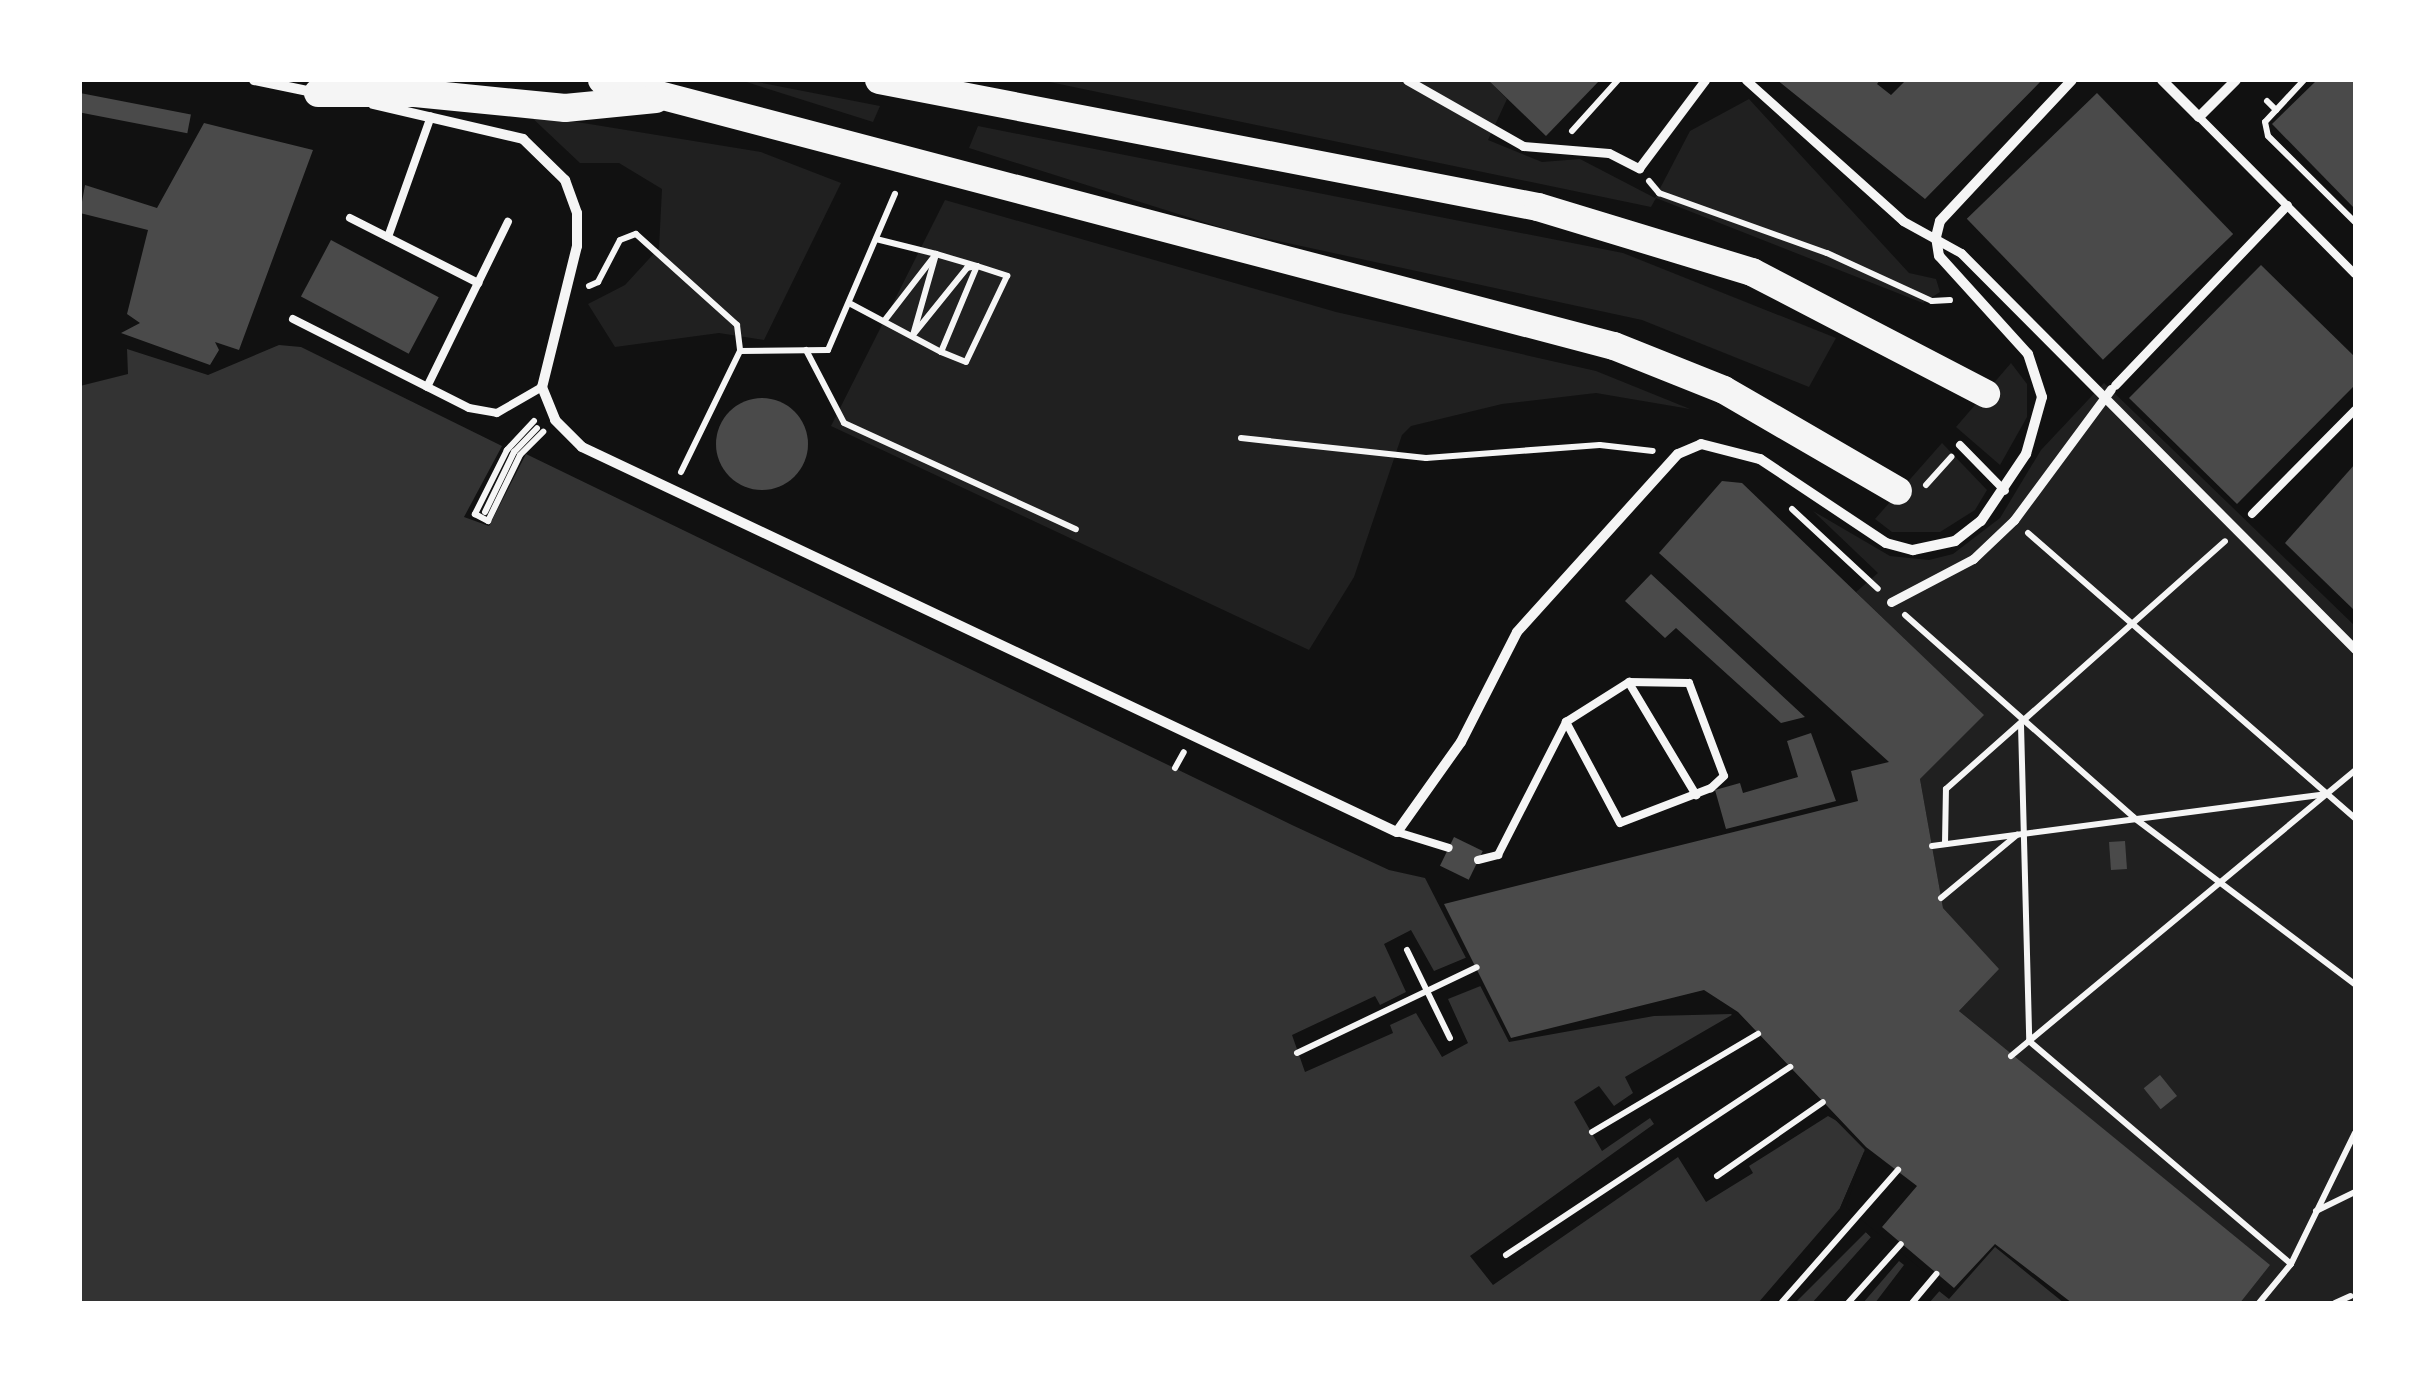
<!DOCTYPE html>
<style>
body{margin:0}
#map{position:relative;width:2435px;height:1383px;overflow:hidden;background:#111;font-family:"Asap Condensed",sans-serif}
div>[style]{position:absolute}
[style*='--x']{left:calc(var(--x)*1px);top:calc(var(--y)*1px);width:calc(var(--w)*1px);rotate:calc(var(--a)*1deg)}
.green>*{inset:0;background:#202020}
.water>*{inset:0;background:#333}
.pier>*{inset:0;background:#111}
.building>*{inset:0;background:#4a4a4a;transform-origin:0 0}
.round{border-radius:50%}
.path>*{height:6px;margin:-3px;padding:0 3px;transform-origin:3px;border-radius:3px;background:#f5f5f5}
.service>*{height:8px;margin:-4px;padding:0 4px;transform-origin:4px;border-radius:4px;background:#f5f5f5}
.pedestrian>*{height:9px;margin:-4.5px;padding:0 4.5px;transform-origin:4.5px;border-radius:4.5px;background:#f5f5f5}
.minor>*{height:10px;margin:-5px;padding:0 5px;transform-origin:5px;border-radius:5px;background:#f5f5f5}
.trunk>*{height:28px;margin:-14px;padding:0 14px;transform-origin:14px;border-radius:14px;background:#f5f5f5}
span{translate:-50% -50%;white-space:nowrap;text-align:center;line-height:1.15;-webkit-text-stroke:10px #fff;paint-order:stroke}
.frame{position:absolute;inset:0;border:82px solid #fff;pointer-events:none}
</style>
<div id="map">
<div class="green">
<i style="clip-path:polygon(740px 80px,747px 80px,880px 106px,873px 122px)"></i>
<i style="clip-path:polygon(1040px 80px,1488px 80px,1507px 99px,1488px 140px,1542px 162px,1580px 159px,1655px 198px,1690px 131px,1749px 99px,1909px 273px,1936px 279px,1940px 292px,1923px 303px,1656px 198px,1651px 207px)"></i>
<i style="clip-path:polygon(528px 114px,761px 152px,841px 183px,764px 340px,719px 333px,615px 347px,588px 304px,625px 285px,659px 248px,662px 189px,619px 163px,580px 163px)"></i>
<i style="clip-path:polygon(978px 126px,1623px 253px,1836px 338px,1809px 387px,1642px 320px,1232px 231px,969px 148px)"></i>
<i style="clip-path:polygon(945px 200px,1336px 312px,1596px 371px,1690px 409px,1596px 393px,1502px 404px,1411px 426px,1402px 435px,1354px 577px,1309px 650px,831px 426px)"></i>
<i style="clip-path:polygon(2011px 363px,2027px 384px,2027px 417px,2000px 465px,1956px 427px)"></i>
<i style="clip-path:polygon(2104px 383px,2355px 626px,2355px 1303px,2240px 1303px,2269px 1265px,1959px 1011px,1998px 969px,1943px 908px,1920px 779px,1983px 715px,1856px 592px,1878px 573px,1813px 511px,1890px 556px,1929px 560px,1953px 554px,2000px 518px,2041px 450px)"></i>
<i style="clip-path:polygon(1942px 443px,1987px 490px,1975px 510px,1940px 532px,1892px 532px,1875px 519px)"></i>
</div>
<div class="water">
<i style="clip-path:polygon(279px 345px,301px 347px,502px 446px,464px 517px,489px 526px,526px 454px,1292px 825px,1389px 870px,1425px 878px,1509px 1042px,1654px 1016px,1731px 1014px,1865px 1150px,1840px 1208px,1871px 1237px,1949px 1299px,1995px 1247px,2064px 1303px,80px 1303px,80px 386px,128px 374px,127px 349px,208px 375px)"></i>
</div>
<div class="pier">
<i style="clip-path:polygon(1411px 930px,1434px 971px,1470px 956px,1483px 985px,1448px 999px,1468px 1043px,1442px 1057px,1416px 1013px,1390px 1025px,1393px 1033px,1305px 1072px,1292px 1035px,1375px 996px,1380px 1005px,1406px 992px,1384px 944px)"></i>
<i style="clip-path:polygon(1737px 1012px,1846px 1126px,1828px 1116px,1749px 1166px,1753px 1173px,1706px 1202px,1678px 1157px,1493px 1285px,1470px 1256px,1654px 1124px,1650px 1118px,1602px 1151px,1574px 1102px,1599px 1086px,1614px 1106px,1633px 1093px,1625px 1077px)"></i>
<i style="clip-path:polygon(1866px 1147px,1846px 1207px,1943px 1287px,1929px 1303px,1875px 1303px,1904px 1265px,1899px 1261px,1863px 1303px,1812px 1303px,1871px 1237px,1866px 1232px,1795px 1303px,1758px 1303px,1840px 1208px)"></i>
</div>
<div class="building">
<i style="clip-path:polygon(1488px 80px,1600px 80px,1546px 136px)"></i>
<i style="clip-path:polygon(1777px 80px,1880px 80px,1877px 84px,1891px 95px,1906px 80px,2042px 80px,1925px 199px)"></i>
<i style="clip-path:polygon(2317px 80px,2355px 80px,2355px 209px,2272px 124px)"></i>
<i style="left:80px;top:93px;width:113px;height:19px;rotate:11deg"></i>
<i style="left:2097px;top:93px;width:196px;height:181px;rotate:46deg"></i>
<i style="clip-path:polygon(204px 123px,313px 150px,239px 350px,215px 342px,219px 350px,210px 365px,121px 333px,140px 323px,127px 314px,148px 230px,80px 213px,85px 185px,157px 208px)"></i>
<i style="left:331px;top:240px;width:122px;height:64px;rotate:28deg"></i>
<i style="clip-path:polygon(2261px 265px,2355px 357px,2355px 385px,2237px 504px,2129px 398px)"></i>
<i class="round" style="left:716px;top:398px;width:92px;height:92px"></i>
<i style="clip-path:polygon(2355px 464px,2355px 611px,2285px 543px)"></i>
<i style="clip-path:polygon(1722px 481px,1742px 483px,1984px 715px,1920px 779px,1943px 908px,1999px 969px,1959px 1011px,2270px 1265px,2240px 1303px,2072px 1303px,1995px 1244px,1954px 1288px,1882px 1227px,1917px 1186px,1866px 1147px,1738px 1012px,1704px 990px,1511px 1038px,1444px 904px,1858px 801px,1851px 771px,1889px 762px,1659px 553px)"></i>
<i style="clip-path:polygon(1651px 574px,1805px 717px,1781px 723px,1676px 628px,1665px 638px,1625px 601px)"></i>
<i style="clip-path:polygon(1811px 733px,1836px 801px,1726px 829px,1715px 790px,1740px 783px,1743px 793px,1798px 777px,1787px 741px)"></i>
<i style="left:1454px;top:837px;width:32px;height:32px;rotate:26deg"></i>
<i style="left:2125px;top:841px;width:28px;height:16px;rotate:86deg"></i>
<i style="left:2160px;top:1075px;width:27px;height:21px;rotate:51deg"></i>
</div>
<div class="path">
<i style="--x:2304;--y:80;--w:57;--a:132.9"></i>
<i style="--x:2265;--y:122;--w:14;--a:78"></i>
<i style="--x:2268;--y:136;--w:122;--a:44.7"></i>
<i style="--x:2267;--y:101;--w:13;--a:45"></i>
<i style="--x:1572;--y:131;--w:69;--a:-48"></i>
<i style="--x:1649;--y:181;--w:16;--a:50"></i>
<i style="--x:1659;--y:193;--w:178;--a:19.7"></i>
<i style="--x:1827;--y:253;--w:115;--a:24.6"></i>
<i style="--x:1932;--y:301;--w:18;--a:-3"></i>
<i style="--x:876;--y:239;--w:62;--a:14"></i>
<i style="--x:936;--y:254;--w:43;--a:16.3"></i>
<i style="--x:977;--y:266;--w:32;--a:18"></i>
<i style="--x:1007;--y:276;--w:95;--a:115.5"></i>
<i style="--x:966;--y:362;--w:27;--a:-158"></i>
<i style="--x:941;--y:352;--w:93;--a:-67.3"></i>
<i style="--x:977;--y:266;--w:10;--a:169"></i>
<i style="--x:967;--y:268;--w:86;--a:128.9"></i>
<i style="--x:913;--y:335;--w:84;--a:-74.1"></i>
<i style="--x:936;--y:254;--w:83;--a:127.7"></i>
<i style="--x:589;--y:286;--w:10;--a:-24"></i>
<i style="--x:598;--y:282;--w:47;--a:-62.4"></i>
<i style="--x:620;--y:240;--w:17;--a:-21"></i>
<i style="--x:636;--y:234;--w:136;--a:42"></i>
<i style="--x:737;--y:325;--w:26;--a:83"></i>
<i style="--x:849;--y:303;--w:104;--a:28"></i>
<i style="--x:806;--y:350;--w:82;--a:62.5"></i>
<i style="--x:844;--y:423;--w:255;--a:24.6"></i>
<i style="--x:534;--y:421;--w:40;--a:133"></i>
<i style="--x:507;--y:450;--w:72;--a:116.6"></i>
<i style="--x:475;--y:514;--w:15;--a:28"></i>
<i style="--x:488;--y:521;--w:73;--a:-64.1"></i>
<i style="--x:520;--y:455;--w:33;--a:-45"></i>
<i style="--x:1241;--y:438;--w:186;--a:6.2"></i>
<i style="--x:1426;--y:458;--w:174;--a:-4.3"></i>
<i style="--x:1600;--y:445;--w:53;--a:6.5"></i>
<i style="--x:681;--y:472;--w:135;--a:-64"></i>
<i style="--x:740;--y:351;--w:88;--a:-0.7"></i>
<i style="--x:828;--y:350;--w:170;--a:-66.8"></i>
<i style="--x:1926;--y:485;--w:38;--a:-48"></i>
<i style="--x:1792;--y:509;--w:117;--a:42.9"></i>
<i style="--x:485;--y:512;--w:67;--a:-64.2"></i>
<i style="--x:514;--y:452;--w:33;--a:-46"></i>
<i style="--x:2028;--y:533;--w:434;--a:41.1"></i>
<i style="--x:1905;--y:615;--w:305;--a:41.5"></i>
<i style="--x:2133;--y:817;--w:278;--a:37"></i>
<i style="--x:2021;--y:725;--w:316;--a:88.5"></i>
<i style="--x:2029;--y:1041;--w:344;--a:40.4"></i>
<i style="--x:1175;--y:768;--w:18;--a:-61"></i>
<i style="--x:1945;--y:844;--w:55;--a:-89"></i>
<i style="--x:1946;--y:789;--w:373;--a:-41.6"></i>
<i style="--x:1932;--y:846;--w:397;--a:-7.5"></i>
<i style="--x:1941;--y:898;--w:99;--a:-39.7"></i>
<i style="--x:1407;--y:950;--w:98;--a:64"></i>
<i style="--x:1297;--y:1053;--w:199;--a:-25.5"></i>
<i style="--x:2011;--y:1056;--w:447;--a:-39.7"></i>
<i style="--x:1592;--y:1132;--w:193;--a:-30.6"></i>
<i style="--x:1717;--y:1176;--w:129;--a:-34.9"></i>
<i style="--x:2316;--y:1211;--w:43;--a:-26"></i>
<i style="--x:1506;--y:1255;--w:341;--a:-33.5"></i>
<i style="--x:1782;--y:1302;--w:176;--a:-48.7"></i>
<i style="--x:1848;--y:1303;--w:79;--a:-48.1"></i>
<i style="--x:1912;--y:1303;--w:38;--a:-50"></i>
<i style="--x:2259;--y:1303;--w:50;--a:-50.6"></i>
<i style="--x:2291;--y:1264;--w:146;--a:-64"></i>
<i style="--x:2335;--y:1303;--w:17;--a:-24"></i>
</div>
<div class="service">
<i style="--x:2199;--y:117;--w:221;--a:45.2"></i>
<i style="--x:350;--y:218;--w:144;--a:26.9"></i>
<i style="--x:388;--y:237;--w:128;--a:-70.4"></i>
<i style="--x:293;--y:319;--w:197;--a:26.8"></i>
<i style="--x:469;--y:408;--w:28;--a:10"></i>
<i style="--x:497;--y:413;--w:52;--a:-30"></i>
<i style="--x:427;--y:387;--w:184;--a:-63.9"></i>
<i style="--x:1960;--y:445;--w:64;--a:45.6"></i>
<i style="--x:2252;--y:514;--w:146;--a:-45.3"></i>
<i style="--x:1629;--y:683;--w:131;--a:59.1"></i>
<i style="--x:1397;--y:832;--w:54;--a:17.1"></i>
<i style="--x:1478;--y:860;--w:21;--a:-14"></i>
<i style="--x:1498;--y:855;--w:149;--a:-62.9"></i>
<i style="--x:1566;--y:722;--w:75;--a:-32.4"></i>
<i style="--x:1629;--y:682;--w:60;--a:1"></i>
<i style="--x:1689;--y:683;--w:99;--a:69.4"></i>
<i style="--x:1724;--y:776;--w:18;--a:137"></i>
<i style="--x:1711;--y:788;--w:97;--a:159"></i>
<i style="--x:1620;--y:823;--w:115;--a:-118.1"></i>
</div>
<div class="pedestrian">
<i style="--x:1407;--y:80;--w:133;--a:29.6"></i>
<i style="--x:1523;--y:146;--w:86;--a:4.7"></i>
<i style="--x:1609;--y:153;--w:34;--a:27"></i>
<i style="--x:1639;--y:168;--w:110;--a:-53.1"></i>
<i style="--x:1746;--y:80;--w:211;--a:41.9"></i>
<i style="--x:1903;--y:221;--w:66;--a:28.9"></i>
<i style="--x:1961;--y:253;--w:559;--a:45.15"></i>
<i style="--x:2115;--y:385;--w:249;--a:-46.3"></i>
<i style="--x:1891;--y:602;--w:93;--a:-27.7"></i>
<i style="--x:1973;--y:559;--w:57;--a:-43.6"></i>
<i style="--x:2014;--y:520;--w:163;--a:-53.5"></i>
</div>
<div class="minor">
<i style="--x:254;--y:80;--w:64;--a:11.7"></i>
<i style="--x:2162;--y:80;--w:52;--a:45"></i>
<i style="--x:2199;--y:117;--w:52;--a:-45"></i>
<i style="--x:373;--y:104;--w:154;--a:13.1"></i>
<i style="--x:523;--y:139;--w:59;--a:44.3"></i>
<i style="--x:565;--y:180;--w:35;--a:70"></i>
<i style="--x:577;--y:213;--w:33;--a:90"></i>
<i style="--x:577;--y:246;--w:145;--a:103.9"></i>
<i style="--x:542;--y:387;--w:35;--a:68"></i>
<i style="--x:555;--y:420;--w:38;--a:45"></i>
<i style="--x:582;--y:447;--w:901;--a:25.29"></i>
<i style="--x:1397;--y:832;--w:110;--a:-54.6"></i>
<i style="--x:1461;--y:742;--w:123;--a:-63"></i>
<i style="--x:1517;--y:632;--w:240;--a:-47.9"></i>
<i style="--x:1678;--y:454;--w:25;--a:-23"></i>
<i style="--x:1701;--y:444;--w:61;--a:14.3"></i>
<i style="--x:1760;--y:459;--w:151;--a:33.7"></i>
<i style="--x:1886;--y:543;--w:28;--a:15"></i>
<i style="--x:1913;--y:550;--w:43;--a:-12.1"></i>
<i style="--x:1955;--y:541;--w:33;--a:-38"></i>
<i style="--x:1981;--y:521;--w:81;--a:-56.1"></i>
<i style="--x:2026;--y:454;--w:59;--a:-74.3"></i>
<i style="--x:2042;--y:397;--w:45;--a:-108"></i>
<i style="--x:2028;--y:354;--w:132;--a:-132.2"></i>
<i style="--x:1939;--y:256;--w:19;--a:-99"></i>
<i style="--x:1936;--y:237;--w:16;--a:-76"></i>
<i style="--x:1940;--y:221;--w:193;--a:-46.9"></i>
</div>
<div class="trunk">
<i style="--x:602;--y:80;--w:1046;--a:14.73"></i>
<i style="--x:1614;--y:346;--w:118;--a:21.8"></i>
<i style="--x:1724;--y:390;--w:201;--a:30.1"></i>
<i style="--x:879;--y:80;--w:671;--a:10.91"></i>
<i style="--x:1538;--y:207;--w:224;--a:16.9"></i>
<i style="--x:1752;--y:272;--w:264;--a:27.5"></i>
<i style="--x:318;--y:93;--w:97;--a:0"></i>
<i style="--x:415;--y:93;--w:151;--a:5.7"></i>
<i style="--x:565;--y:108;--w:91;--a:-5.6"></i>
</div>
<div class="frame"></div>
</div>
